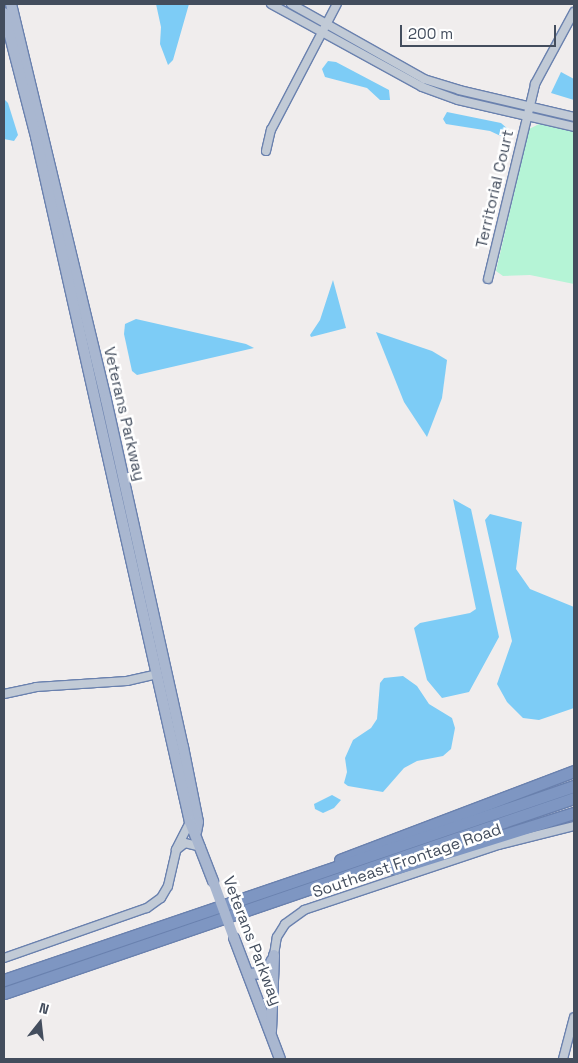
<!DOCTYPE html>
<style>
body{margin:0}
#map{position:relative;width:578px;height:1063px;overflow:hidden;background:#f0eded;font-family:"Space Grotesk",sans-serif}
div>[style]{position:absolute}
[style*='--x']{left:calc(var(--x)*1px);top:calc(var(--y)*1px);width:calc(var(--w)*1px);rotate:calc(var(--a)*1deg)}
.green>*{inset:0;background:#b5f4d6}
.water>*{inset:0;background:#7dccf6}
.roads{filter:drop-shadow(1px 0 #6a81ae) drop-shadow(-1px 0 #6a81ae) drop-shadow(0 1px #6a81ae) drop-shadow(0 -1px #6a81ae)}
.minor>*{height:8px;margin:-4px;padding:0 4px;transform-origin:4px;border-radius:4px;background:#c1cad6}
.major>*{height:10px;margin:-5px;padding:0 5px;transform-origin:5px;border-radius:5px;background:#a9b7d0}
.highway>*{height:11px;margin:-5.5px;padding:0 5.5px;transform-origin:5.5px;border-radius:5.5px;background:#7e96c2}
.major-bridge>*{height:10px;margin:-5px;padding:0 5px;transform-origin:5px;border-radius:5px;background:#a9b7d0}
span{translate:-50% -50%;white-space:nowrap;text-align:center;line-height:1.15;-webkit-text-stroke:5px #fff;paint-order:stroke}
.street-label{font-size:16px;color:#434d5d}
.frame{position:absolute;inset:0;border:5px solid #434d5d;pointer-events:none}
.north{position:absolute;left:15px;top:998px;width:50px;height:50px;-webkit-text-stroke:4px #fff;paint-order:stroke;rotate:16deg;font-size:14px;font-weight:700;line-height:20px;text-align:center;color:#434d5d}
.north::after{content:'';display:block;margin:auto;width:18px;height:22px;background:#434d5d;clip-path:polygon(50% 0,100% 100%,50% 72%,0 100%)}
.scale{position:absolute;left:400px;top:25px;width:156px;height:22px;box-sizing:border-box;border:2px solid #434d5d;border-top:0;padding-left:6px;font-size:15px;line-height:18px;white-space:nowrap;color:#434d5d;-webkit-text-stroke:4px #fff;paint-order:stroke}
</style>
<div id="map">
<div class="green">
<i style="clip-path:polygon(539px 124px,574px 132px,574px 284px,530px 275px,503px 276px,496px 271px,529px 129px)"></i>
</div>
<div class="water">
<i style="clip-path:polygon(156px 4px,189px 4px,173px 60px,168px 65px,160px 44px,161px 27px)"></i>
<i style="clip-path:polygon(328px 61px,336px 62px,389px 90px,390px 100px,380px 100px,367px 88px,325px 77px,322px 69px)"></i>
<i style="clip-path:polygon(561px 72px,574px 79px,574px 100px,551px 93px)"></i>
<i style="clip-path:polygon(4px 99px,8px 103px,18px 135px,14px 141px,4px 139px)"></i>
<i style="clip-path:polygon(447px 112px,501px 123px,509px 130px,505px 138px,490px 131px,446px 124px,443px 119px)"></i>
<i style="clip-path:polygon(333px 280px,346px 328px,311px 337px,310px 335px,320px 320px)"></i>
<i style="clip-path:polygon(136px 319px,246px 344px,254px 348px,137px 375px,132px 371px,124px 334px,125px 324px)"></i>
<i style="clip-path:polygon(376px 332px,432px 351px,447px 360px,442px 398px,427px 437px,404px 402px)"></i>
<i style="clip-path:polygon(453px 499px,471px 509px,499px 637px,469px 692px,442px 698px,427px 680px,414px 628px,420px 623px,470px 613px,476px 609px)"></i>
<i style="clip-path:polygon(490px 514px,522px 522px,516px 569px,530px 589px,574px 607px,574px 708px,539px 720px,523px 718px,507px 702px,497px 684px,512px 641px,485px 520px)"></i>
<i style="clip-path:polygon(403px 676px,417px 686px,429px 704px,452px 718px,455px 728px,451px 749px,443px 756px,417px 761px,404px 768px,383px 792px,348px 786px,344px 783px,347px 772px,345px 758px,353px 740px,371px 728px,377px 719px,380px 683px,384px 678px)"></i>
<i style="clip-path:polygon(332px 795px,341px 800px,334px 808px,323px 813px,315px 809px,314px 804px)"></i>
</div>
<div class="roads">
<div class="minor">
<i style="--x:271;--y:4;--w:172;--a:28.8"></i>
<i style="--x:422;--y:87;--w:38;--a:20"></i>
<i style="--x:458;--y:100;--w:119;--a:13.1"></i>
<i style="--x:291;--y:4;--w:153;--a:29.4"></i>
<i style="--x:424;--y:79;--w:37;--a:17"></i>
<i style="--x:459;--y:90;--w:118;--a:13.2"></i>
<i style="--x:266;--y:151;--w:22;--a:-77"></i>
<i style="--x:271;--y:130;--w:142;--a:-62.4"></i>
<i style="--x:488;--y:279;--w:201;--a:-76.4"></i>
<i style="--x:535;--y:84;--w:82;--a:-61.6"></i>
<i style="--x:4;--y:694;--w:33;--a:-12"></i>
<i style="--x:36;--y:687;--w:91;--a:-3.8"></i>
<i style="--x:127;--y:681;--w:31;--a:-13"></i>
<i style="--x:190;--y:822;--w:31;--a:117"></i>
<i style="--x:176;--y:850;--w:11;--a:-38"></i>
<i style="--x:185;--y:843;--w:16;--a:14"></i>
<i style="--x:274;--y:955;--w:18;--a:-81"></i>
<i style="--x:277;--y:937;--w:15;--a:-58"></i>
<i style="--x:285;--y:924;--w:24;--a:-36"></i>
<i style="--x:304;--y:910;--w:205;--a:-18.5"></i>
<i style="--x:498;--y:845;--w:78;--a:-14"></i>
<i style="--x:4;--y:958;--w:151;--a:-19.3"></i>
<i style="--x:147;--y:908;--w:17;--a:-36"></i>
<i style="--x:161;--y:898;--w:14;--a:-60"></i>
<i style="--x:168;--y:886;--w:37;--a:-77"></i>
<i style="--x:563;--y:1059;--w:43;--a:-75.3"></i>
</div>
<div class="major">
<i style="--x:11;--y:4;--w:407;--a:76.5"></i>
<i style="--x:106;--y:400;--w:355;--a:77.5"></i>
<i style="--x:183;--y:747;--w:76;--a:78.7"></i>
<i style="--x:198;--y:822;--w:10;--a:101"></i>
<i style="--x:4;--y:13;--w:128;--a:75.5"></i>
<i style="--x:36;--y:137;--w:702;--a:77.33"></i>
<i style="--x:190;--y:822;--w:63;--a:68.7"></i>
<i style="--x:234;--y:938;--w:129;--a:69.2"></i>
<i style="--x:248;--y:974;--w:18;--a:-3"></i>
<i style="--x:266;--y:973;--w:14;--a:-65"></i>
<i style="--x:271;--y:1031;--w:76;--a:-87.7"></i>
</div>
<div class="highway">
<i style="--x:340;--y:860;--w:250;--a:-20.8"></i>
<i style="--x:395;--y:869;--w:188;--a:-17.4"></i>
<i style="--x:4;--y:980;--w:602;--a:-18.8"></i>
<i style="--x:4;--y:993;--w:602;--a:-18.89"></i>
</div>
</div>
<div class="major-bridge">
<i style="--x:213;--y:881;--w:61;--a:69.8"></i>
</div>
<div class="street-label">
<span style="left:495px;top:189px;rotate:-77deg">Territorial Court</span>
<span style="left:124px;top:414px;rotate:77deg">Veterans Parkway</span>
<span style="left:407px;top:861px;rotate:-19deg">Southeast Frontage Road</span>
<span style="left:252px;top:941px;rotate:69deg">Veterans Parkway</span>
</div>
<div class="frame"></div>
<div class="north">N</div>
<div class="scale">200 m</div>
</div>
